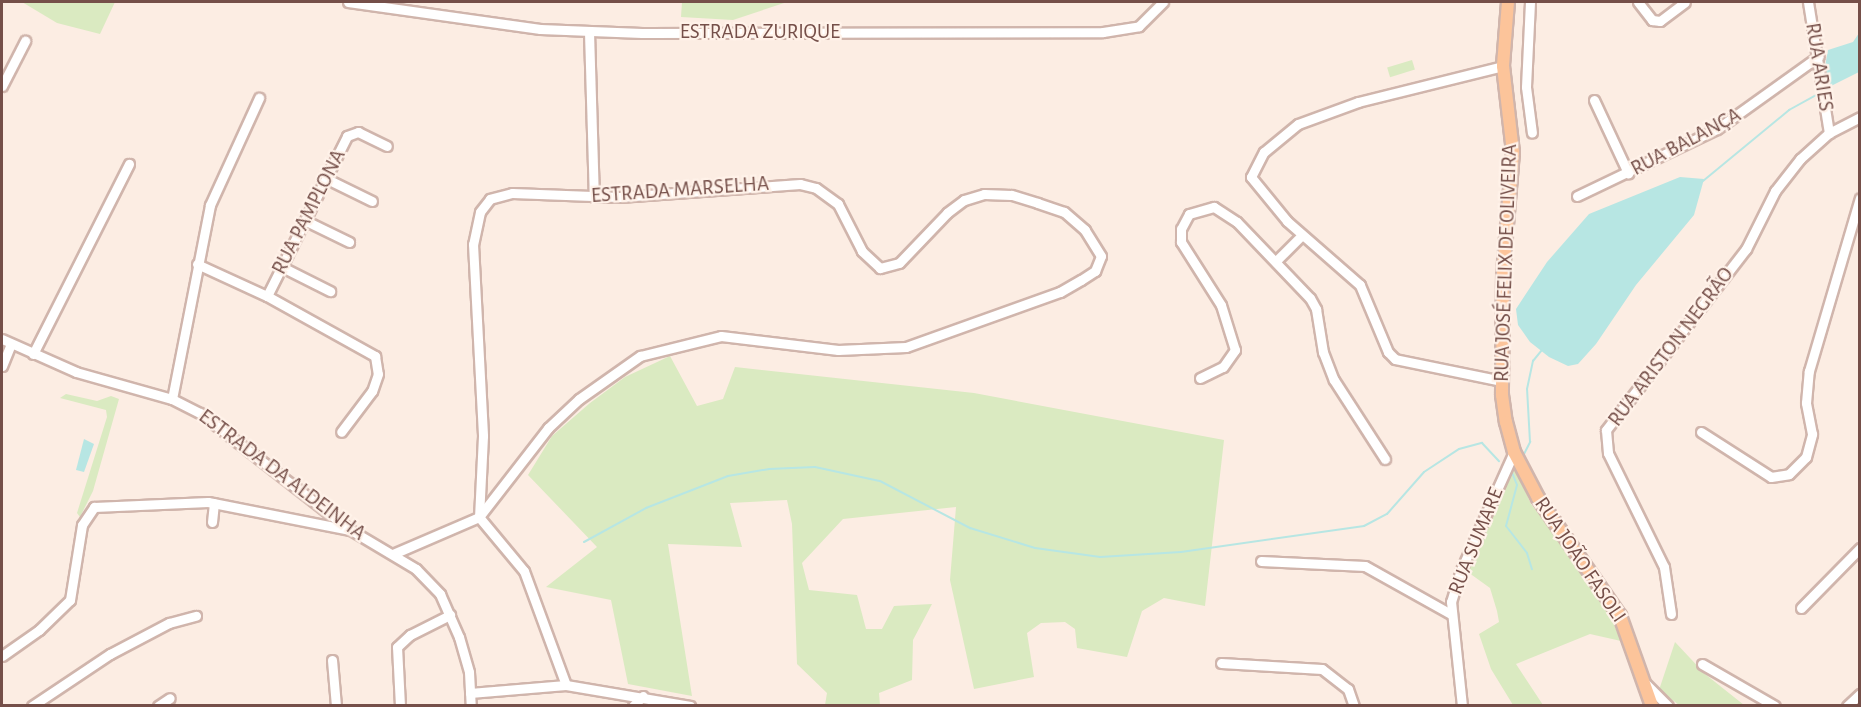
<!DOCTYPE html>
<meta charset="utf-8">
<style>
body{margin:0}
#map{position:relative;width:1861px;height:707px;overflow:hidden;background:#fcede3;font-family:"Alegreya Sans",sans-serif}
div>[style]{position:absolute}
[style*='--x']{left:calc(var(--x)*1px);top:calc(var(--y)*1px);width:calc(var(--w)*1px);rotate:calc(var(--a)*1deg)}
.green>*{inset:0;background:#daeac1;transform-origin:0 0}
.water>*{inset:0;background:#b7e6e3}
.stream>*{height:2px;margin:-1px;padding:0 1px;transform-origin:1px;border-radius:1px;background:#b7e6e3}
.roads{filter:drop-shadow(2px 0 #d0b5ac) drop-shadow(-2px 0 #d0b5ac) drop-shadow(0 2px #d0b5ac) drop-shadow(0 -2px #d0b5ac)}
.minor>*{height:9px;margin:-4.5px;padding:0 4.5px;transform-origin:4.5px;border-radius:4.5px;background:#fff}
.major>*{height:12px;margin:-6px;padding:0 6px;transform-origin:6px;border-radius:6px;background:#fcc49a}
span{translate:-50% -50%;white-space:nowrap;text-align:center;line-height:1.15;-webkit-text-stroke:4.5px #fff2e9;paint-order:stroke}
.street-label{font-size:21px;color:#754f49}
.frame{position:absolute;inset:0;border:3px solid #754f49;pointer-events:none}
</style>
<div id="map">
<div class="green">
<i style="clip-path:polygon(22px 2px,115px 2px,100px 34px,57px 23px)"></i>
<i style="clip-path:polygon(682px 2px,787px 2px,733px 20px,681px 17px)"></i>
<i style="left:1412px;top:60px;width:10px;height:26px;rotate:73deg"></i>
<i style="clip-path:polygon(670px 356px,697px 406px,723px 399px,735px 367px,974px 393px,1224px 440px,1205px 606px,1164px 598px,1142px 611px,1127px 657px,1077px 648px,1075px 629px,1065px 622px,1041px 623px,1027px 633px,1034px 677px,974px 689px,950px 580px,956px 507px,843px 519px,802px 563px,809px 590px,857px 595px,866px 629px,882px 629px,894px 606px,932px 604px,913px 640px,912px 680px,879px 693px,880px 705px,825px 705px,827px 693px,797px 664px,792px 524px,787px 500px,730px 503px,742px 547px,668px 544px,692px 696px,628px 684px,611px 600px,546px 587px,597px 547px,528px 475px,552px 436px,590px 403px,625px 377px)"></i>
<i style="clip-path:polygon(66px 394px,97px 401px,111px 396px,119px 399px,93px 491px,80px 517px,77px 513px,107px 417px,106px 410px,60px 398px)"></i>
<i style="clip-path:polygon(1513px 463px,1531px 504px,1601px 594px,1621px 641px,1590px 634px,1516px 664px,1543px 705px,1513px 705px,1491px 669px,1479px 634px,1499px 622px,1497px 611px,1490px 588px,1465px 570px,1491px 521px)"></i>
<i style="clip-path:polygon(1675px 642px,1705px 674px,1744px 705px,1679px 705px,1659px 690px)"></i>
</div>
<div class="water">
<i style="clip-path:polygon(1859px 33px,1859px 72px,1831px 86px,1824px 72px,1828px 50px,1853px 42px)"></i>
<i style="clip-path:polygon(1680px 177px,1704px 179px,1694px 215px,1636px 285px,1596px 344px,1578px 364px,1568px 366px,1549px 357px,1530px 342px,1518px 325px,1516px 309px,1547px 262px,1589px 214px)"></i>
<i style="clip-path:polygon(84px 439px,94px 444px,84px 472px,76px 470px)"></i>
</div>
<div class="stream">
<i style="--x:1703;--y:181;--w:112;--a:-39.5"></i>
<i style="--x:1789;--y:110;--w:35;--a:-29"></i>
<i style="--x:1523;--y:456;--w:16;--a:-63"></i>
<i style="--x:1530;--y:442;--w:53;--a:-93.2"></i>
<i style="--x:1527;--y:389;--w:29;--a:-78"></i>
<i style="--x:1533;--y:361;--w:14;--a:-51"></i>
<i style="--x:1511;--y:470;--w:16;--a:68"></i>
<i style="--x:1517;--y:485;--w:42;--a:105"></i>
<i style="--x:1506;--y:526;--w:34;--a:52"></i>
<i style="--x:1527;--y:553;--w:17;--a:73"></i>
<i style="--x:584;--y:542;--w:71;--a:-28.7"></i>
<i style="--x:646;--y:508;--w:88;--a:-21.3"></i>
<i style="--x:728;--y:476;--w:42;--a:-9.7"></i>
<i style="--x:769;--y:469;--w:46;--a:-2.5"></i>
<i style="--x:815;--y:467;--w:66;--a:12.2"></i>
<i style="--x:880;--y:481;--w:102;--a:27.6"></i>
<i style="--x:970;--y:528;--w:68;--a:17.1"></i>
<i style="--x:1035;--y:548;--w:66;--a:7.9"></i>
<i style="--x:1100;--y:557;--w:81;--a:-3.5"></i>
<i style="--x:1181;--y:552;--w:185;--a:-8.1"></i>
<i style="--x:1364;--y:526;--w:26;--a:-28"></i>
<i style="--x:1387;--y:514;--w:56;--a:-48.6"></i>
<i style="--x:1424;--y:472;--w:42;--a:-33.3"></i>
<i style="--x:1459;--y:449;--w:24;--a:-15"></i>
<i style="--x:1482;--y:443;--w:25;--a:47"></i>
</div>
<div class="roads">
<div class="minor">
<i style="--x:348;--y:2;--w:194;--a:8"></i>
<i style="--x:540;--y:29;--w:102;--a:2.2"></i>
<i style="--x:642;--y:33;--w:461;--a:-0.1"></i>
<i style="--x:1103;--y:32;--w:36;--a:-9"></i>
<i style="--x:1139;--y:26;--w:34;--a:-45"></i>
<i style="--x:1530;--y:2;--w:85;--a:92.7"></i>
<i style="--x:1526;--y:87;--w:46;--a:82.6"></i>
<i style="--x:1638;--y:2;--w:23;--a:52"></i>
<i style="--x:1652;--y:20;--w:8;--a:7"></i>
<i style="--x:1660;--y:21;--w:31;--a:-37"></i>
<i style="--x:1808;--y:2;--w:133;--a:80.9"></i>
<i style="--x:589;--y:32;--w:165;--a:88.3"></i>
<i style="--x:2;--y:86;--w:51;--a:-62.9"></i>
<i style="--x:1594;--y:100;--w:81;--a:65"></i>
<i style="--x:327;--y:179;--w:50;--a:26.1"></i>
<i style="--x:1577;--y:196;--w:155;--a:-25.6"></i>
<i style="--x:1717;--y:129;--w:125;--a:-35.6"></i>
<i style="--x:306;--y:221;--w:48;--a:26"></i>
<i style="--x:1277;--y:260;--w:35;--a:-45"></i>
<i style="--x:197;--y:264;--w:77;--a:24.6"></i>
<i style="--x:267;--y:296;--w:124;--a:29.1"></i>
<i style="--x:375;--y:356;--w:18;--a:81"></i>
<i style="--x:378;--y:374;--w:18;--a:109"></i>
<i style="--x:372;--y:391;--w:51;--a:127.1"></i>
<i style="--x:282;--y:267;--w:54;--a:26.6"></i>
<i style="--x:267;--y:296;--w:179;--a:-63.4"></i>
<i style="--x:347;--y:136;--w:12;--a:-20"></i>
<i style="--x:358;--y:132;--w:32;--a:26"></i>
<i style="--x:2;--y:339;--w:81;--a:24"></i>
<i style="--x:76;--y:372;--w:100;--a:15.7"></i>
<i style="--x:172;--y:399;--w:31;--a:27"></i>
<i style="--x:200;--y:413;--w:189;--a:37.9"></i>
<i style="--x:349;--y:529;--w:78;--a:30.8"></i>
<i style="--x:416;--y:569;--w:35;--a:46"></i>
<i style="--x:440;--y:594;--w:47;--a:66.2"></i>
<i style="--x:459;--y:637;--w:36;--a:74"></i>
<i style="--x:469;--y:672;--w:34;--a:87"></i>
<i style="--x:33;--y:354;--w:213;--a:-63.2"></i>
<i style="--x:2;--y:366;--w:24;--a:-68"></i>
<i style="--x:1200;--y:378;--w:25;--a:-26"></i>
<i style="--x:1223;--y:367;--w:21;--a:-55"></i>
<i style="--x:1235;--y:350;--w:47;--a:-107.3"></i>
<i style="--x:1221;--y:305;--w:75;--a:-122.4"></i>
<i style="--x:1181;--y:242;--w:13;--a:-90"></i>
<i style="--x:1181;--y:229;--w:17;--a:-62"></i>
<i style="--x:1189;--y:214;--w:26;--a:-16"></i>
<i style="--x:1214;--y:207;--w:27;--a:33"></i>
<i style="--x:1237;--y:222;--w:105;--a:46.2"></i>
<i style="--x:1310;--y:298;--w:13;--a:61"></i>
<i style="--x:1316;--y:309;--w:44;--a:80.8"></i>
<i style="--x:1323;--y:352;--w:30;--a:69"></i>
<i style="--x:1334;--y:380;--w:94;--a:57.2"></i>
<i style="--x:1502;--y:381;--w:109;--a:-168.4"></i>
<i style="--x:1395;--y:359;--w:10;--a:-135"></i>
<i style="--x:1388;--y:352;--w:73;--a:-112.7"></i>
<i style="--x:1360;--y:285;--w:97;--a:-138.8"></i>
<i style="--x:1287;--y:221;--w:57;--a:-129.3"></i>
<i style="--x:1251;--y:177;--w:28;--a:-63"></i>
<i style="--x:1264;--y:152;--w:44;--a:-39.5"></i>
<i style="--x:1298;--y:124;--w:64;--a:-20.1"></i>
<i style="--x:1358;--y:102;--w:149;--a:-13.9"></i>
<i style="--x:172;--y:399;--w:198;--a:-78.9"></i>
<i style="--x:210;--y:205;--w:118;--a:-65.4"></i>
<i style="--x:1701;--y:432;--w:83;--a:32.7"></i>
<i style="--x:1771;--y:477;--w:18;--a:-9"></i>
<i style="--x:1789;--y:474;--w:24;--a:-45"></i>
<i style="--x:1806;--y:457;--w:24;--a:-75"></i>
<i style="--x:1812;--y:434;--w:32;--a:-101"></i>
<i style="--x:1806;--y:403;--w:32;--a:-85"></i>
<i style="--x:1809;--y:371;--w:180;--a:-73.6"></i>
<i style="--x:212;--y:522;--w:19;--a:-84"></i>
<i style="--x:393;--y:554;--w:94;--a:-23.3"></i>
<i style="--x:479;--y:517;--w:113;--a:-52.2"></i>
<i style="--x:548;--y:428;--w:42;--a:-43.1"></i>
<i style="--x:579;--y:399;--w:75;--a:-35.2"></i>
<i style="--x:640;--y:356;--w:83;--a:-13.9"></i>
<i style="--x:721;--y:336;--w:118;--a:6.8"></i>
<i style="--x:838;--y:350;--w:68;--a:-2.5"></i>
<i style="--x:906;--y:347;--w:164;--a:-19.7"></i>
<i style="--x:1060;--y:292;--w:24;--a:-30"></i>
<i style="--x:1081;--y:280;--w:17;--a:-33"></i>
<i style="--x:1095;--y:271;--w:16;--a:-68"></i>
<i style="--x:1101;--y:256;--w:31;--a:-122"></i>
<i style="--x:1085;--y:230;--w:28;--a:-139"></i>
<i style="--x:1064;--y:212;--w:28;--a:-161"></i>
<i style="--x:1038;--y:203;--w:28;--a:-163"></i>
<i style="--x:1011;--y:195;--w:27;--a:-178"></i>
<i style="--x:984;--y:194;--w:21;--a:163"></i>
<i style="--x:964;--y:200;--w:21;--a:143"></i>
<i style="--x:947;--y:213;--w:69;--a:133.8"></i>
<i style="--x:899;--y:263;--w:20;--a:165"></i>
<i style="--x:880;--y:268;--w:25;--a:-137"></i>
<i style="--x:862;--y:251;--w:53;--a:-117.1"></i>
<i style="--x:838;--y:204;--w:27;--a:-144"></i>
<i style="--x:816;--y:188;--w:16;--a:-166"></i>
<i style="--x:800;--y:184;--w:181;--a:175.9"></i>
<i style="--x:619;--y:197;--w:107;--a:-177.9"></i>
<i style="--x:512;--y:193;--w:23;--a:165"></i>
<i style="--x:490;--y:199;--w:16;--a:128"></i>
<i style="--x:480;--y:212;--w:33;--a:102"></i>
<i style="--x:473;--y:244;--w:192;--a:87"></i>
<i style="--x:483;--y:436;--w:81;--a:92.8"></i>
<i style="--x:479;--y:517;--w:70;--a:50.2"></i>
<i style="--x:524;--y:571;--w:121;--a:69.8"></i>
<i style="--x:1261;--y:561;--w:104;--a:2.8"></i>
<i style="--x:1365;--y:566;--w:98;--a:29.2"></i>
<i style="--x:1801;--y:608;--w:84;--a:-45.5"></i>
<i style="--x:1671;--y:614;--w:48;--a:-98.5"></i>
<i style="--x:1664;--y:567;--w:127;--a:-116.2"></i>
<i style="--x:1608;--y:453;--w:23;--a:-95"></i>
<i style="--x:1606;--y:430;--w:229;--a:-52.3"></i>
<i style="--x:1746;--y:249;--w:65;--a:-63.4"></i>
<i style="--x:1775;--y:191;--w:41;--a:-52"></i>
<i style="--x:1800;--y:159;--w:39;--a:-42"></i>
<i style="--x:1829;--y:133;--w:35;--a:-27"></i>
<i style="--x:2;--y:656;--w:45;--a:-35.1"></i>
<i style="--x:39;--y:630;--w:43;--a:-44.1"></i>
<i style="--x:70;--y:600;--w:76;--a:-80.9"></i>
<i style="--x:82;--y:525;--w:22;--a:-56"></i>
<i style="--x:94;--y:507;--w:114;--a:-2.5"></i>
<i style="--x:208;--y:502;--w:145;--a:11.2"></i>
<i style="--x:332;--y:660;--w:46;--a:85"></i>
<i style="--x:1221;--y:663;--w:101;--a:3.4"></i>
<i style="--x:1322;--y:669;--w:33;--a:38"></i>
<i style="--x:1348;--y:689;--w:18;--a:71"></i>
<i style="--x:1702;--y:664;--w:84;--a:29.9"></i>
<i style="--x:1646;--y:684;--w:31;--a:45"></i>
<i style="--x:470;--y:693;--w:96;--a:-4.8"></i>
<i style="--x:566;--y:685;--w:126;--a:9.6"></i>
<i style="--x:32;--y:706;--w:94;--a:-33.7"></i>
<i style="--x:110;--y:654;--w:67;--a:-27.7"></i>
<i style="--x:169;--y:623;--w:28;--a:-15"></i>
<i style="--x:158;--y:706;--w:14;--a:-34"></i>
<i style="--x:400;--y:706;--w:59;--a:-92.9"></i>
<i style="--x:397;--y:647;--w:18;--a:-43"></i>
<i style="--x:410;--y:635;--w:45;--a:-26.6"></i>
<i style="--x:633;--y:706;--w:14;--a:-45"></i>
<i style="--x:1462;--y:706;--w:105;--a:-96"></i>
<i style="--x:1451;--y:602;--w:31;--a:-73"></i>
<i style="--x:1460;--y:572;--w:132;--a:-65.8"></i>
<i style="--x:1847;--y:706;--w:18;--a:-43"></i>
</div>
<div class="major">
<i style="--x:1508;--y:2;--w:64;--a:94.5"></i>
<i style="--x:1503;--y:66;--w:87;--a:83.4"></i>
<i style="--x:1513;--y:152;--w:122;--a:94.7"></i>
<i style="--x:1503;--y:274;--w:121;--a:90.5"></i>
<i style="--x:1502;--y:395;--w:27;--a:82"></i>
<i style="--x:1506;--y:422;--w:31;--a:75"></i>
<i style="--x:1514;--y:452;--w:52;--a:62.4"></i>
<i style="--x:1538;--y:498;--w:144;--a:55.2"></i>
<i style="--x:1620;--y:616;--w:96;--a:70.4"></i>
</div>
</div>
<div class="street-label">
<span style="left:760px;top:32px">ESTRADA ZURIQUE</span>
<span style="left:1819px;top:67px;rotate:81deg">RUA ARIES</span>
<span style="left:1686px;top:142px;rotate:-28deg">RUA BALANÇA</span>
<span style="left:680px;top:190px;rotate:-4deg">ESTRADA MARSELHA</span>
<span style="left:309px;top:212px;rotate:-63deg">RUA PAMPLONA</span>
<span style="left:1506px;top:263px;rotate:-88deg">RUA JOSÉ FELIX DE OLIVEIRA</span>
<span style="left:1671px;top:347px;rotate:-53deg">RUA ARISTON NEGRÃO</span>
<span style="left:282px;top:475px;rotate:37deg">ESTRADA DA ALDEINHA</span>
<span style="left:1476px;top:541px;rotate:-68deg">RUA SUMARE</span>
<span style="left:1580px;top:560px;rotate:56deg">RUA JOÃO FASOLI</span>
</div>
<div class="frame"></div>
</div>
